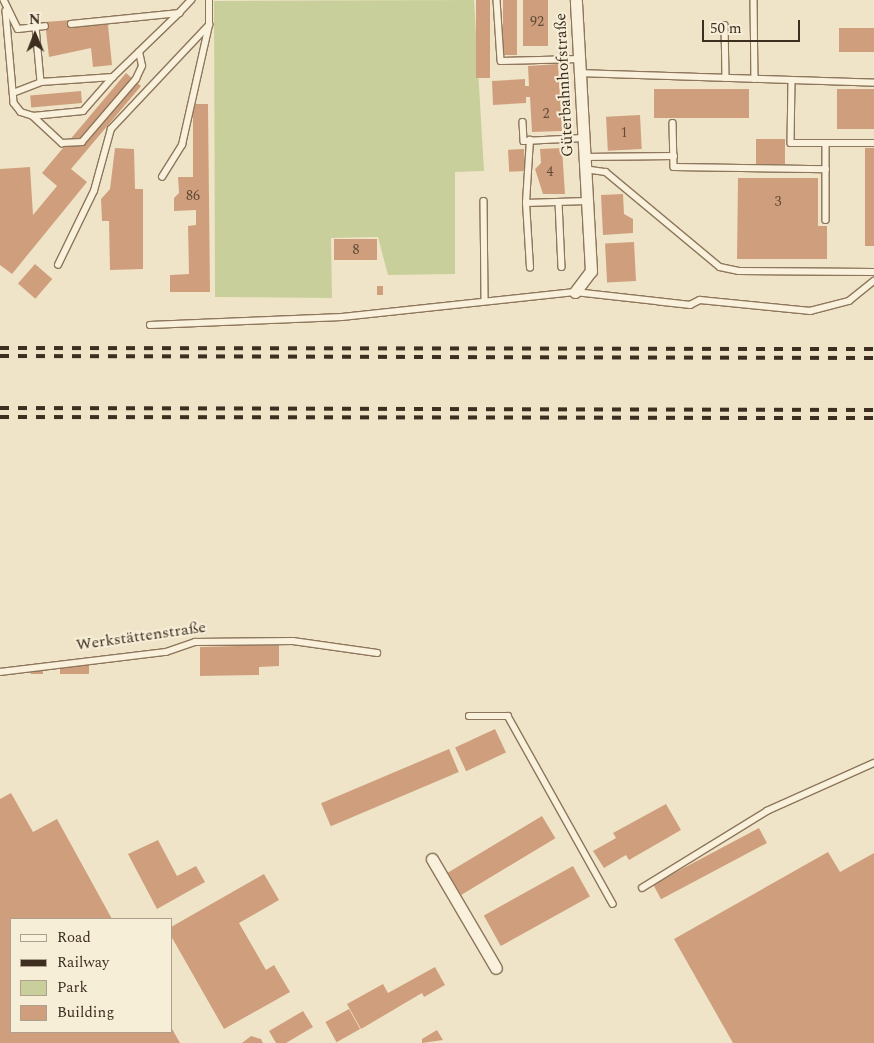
<!DOCTYPE html>
<meta charset="utf-8">
<style>
body{margin:0}
#map{position:relative;width:874px;height:1043px;overflow:hidden;background:#f0e4c8;font-family:Spectral,serif}
div>[style]{position:absolute}
[style*='--x']{left:calc(var(--x)*1px);top:calc(var(--y)*1px);width:calc(var(--w)*1px);rotate:calc(var(--a)*1deg)}
.green>*{inset:0;background:#c9cf9b}
.building>*{inset:0;background:#cf9f7d;transform-origin:0 0}
.roads{filter:drop-shadow(1px 0 #8d765c) drop-shadow(-1px 0 #8d765c) drop-shadow(0 1px #8d765c) drop-shadow(0 -1px #8d765c)}
.service>*{height:5.5px;margin:-2.75px;padding:0 2.75px;transform-origin:2.75px;border-radius:2.75px;background:#faf1dc}
.minor>*{height:11px;margin:-5.5px;padding:0 5.5px;transform-origin:5.5px;border-radius:5.5px;background:#faf1dc}
.rail>*{height:4px;margin-top:-2px;transform-origin:0;background:repeating-linear-gradient(90deg,#3d2e20 0 9px,transparent 0 18px)}
span{translate:-50% -50%;white-space:nowrap;text-align:center;line-height:1.15;-webkit-text-stroke:4px #f7eed8;paint-order:stroke}
.number-label{font-size:14px;color:#624a37}
.number-label span{-webkit-text-stroke-width:0}
.street-label{font-size:16px;color:#3d2e20}
.legend{position:absolute;left:10px;top:918px;width:162px;height:115px;box-sizing:border-box;background:#f7eed8;border:1px solid #ada18e;margin:0;padding:6px 9px;list-style:none;font-size:15px;color:#3d2e20}
.legend li{display:flex;align-items:center;gap:10px;height:25px}
.legend b{width:25px;border:1px solid #ada18e}
.north{position:absolute;left:10px;top:10px;width:50px;height:50px;-webkit-text-stroke:4px #f7eed8;paint-order:stroke;rotate:359deg;font-size:14px;font-weight:700;line-height:20px;text-align:center;color:#3d2e20}
.north::after{content:'';display:block;margin:auto;width:18px;height:22px;background:#3d2e20;clip-path:polygon(50% 0,100% 100%,50% 72%,0 100%)}
.scale{position:absolute;left:702px;top:20px;width:98px;height:22px;box-sizing:border-box;border:2px solid #3d2e20;border-top:0;padding-left:6px;font-size:15px;line-height:18px;white-space:nowrap;color:#3d2e20;-webkit-text-stroke:4px #f7eed8;paint-order:stroke}
</style>
<div id="map">
<div class="green">
<i style="clip-path:polygon(474px 0,484px 171px,455px 172px,455px 274px,388px 275px,378px 237px,331px 238px,332px 298px,215px 297px,214px 1px)"></i>
</div>
<div class="building">
<i style="left:476px;top:0;width:14px;height:78px"></i>
<i style="left:503px;top:0;width:14px;height:55px"></i>
<i style="left:523px;top:0;width:25px;height:46px"></i>
<i style="clip-path:polygon(71px 20px,71px 25px,108px 25px,112px 65px,93px 67px,91px 48px,49px 57px,45px 22px)"></i>
<i style="left:839px;top:28px;width:35px;height:24px"></i>
<i style="clip-path:polygon(558px 64px,562px 131px,532px 132px,530px 97px,526px 97px,526px 103px,493px 105px,492px 81px,525px 79px,525px 86px,529px 86px,528px 66px)"></i>
<i style="clip-path:polygon(126px 73px,141px 86px,71px 169px,87px 182px,12px 274px,0 265px,0 169px,30px 167px,33px 215px,57px 186px,42px 173px)"></i>
<i style="left:654px;top:89px;width:95px;height:29px"></i>
<i style="left:837px;top:89px;width:37px;height:40px"></i>
<i style="left:81px;top:91px;width:12px;height:51px;rotate:85deg"></i>
<i style="clip-path:polygon(193px 104px,208px 104px,210px 292px,170px 292px,170px 275px,189px 274px,188px 226px,196px 225px,196px 210px,174px 211px,174px 198px,179px 193px,178px 177px,193px 177px)"></i>
<i style="left:640px;top:115px;width:34px;height:34px;rotate:87deg"></i>
<i style="left:756px;top:139px;width:29px;height:25px"></i>
<i style="clip-path:polygon(115px 148px,134px 149px,135px 189px,143px 189px,143px 269px,110px 270px,109px 221px,102px 221px,101px 199px,110px 189px)"></i>
<i style="clip-path:polygon(562px 148px,565px 194px,543px 194px,535px 169px,541px 163px,540px 149px)"></i>
<i style="left:865px;top:148px;width:9px;height:98px"></i>
<i style="left:524px;top:149px;width:22px;height:16px;rotate:87deg"></i>
<i style="clip-path:polygon(738px 178px,818px 178px,818px 226px,827px 226px,827px 259px,737px 259px)"></i>
<i style="clip-path:polygon(623px 194px,624px 214px,633px 219px,633px 233px,603px 235px,601px 195px)"></i>
<i style="left:377px;top:239px;width:21px;height:43px;rotate:90deg"></i>
<i style="left:634px;top:242px;width:39px;height:29px;rotate:87deg"></i>
<i style="left:35px;top:264px;width:23px;height:26px;rotate:41deg"></i>
<i style="left:377px;top:286px;width:6px;height:9px"></i>
<i style="clip-path:polygon(279px 645px,279px 666px,259px 667px,259px 675px,200px 676px,200px 647px)"></i>
<i style="left:89px;top:664px;width:10px;height:29px;rotate:90deg"></i>
<i style="left:31px;top:669px;width:12px;height:5px"></i>
<i style="left:495px;top:729px;width:26px;height:44px;rotate:65deg"></i>
<i style="left:449px;top:749px;width:25px;height:139px;rotate:67deg"></i>
<i style="clip-path:polygon(11px 793px,33px 832px,57px 819px,112px 919px,11px 919px,11px 1032px,171px 1032px,171px 1027px,180px 1043px,0 1043px,0 799px)"></i>
<i style="clip-path:polygon(666px 804px,681px 830px,629px 860px,626px 855px,604px 868px,593px 851px,616px 838px,613px 833px)"></i>
<i style="left:542px;top:816px;width:26px;height:110px;rotate:59deg"></i>
<i style="left:759px;top:828px;width:17px;height:120px;rotate:62deg"></i>
<i style="clip-path:polygon(158px 840px,177px 876px,196px 866px,205px 882px,157px 909px,128px 854px)"></i>
<i style="clip-path:polygon(828px 852px,840px 872px,874px 853px,874px 1043px,733px 1043px,674px 939px)"></i>
<i style="left:573px;top:866px;width:35px;height:102px;rotate:61deg"></i>
<i style="clip-path:polygon(264px 874px,279px 900px,239px 923px,266px 970px,274px 965px,290px 992px,224px 1029px,171px 936px,171px 927px)"></i>
<i style="clip-path:polygon(435px 967px,445px 985px,424px 997px,422px 993px,361px 1029px,347px 1004px,383px 984px,388px 993px)"></i>
<i style="left:349px;top:1009px;width:23px;height:27px;rotate:61deg"></i>
<i style="clip-path:polygon(303px 1011px,313px 1027px,286px 1043px,276px 1043px,269px 1031px)"></i>
<i style="clip-path:polygon(437px 1030px,443px 1040px,422px 1043px,422px 1039px)"></i>
<i style="clip-path:polygon(251px 1036px,261px 1039px,263px 1043px,242px 1043px)"></i>
</div>
<div class="roads">
<div class="service">
<i style="--x:4;--y:0;--w:32;--a:64"></i>
<i style="--x:18;--y:29;--w:27;--a:-6"></i>
<i style="--x:497;--y:0;--w:61;--a:86.2"></i>
<i style="--x:501;--y:61;--w:78;--a:-1.5"></i>
<i style="--x:754;--y:0;--w:79;--a:89.3"></i>
<i style="--x:6;--y:11;--w:92;--a:85"></i>
<i style="--x:14;--y:103;--w:11;--a:52"></i>
<i style="--x:21;--y:112;--w:13;--a:18"></i>
<i style="--x:33;--y:116;--w:50;--a:-5.7"></i>
<i style="--x:83;--y:111;--w:45;--a:-48.6"></i>
<i style="--x:71;--y:24;--w:109;--a:-5.8"></i>
<i style="--x:179;--y:13;--w:18;--a:-47"></i>
<i style="--x:725;--y:25;--w:53;--a:88.9"></i>
<i style="--x:36;--y:27;--w:55;--a:84.8"></i>
<i style="--x:41;--y:82;--w:72;--a:-4"></i>
<i style="--x:113;--y:77;--w:92;--a:-44.1"></i>
<i style="--x:580;--y:73;--w:294;--a:1.9"></i>
<i style="--x:792;--y:80;--w:63;--a:90.9"></i>
<i style="--x:791;--y:143;--w:83;--a:0"></i>
<i style="--x:13;--y:93;--w:30;--a:-21"></i>
<i style="--x:33;--y:116;--w:40;--a:43"></i>
<i style="--x:62;--y:143;--w:20;--a:-3"></i>
<i style="--x:82;--y:142;--w:83;--a:-49.4"></i>
<i style="--x:136;--y:79;--w:14;--a:-65"></i>
<i style="--x:142;--y:66;--w:14;--a:-102"></i>
<i style="--x:523;--y:122;--w:19;--a:87"></i>
<i style="--x:524;--y:141;--w:59;--a:-2.9"></i>
<i style="--x:673;--y:123;--w:44;--a:88.7"></i>
<i style="--x:674;--y:167;--w:152;--a:0.8"></i>
<i style="--x:826;--y:143;--w:77;--a:90"></i>
<i style="--x:583;--y:157;--w:91;--a:-0.6"></i>
<i style="--x:584;--y:169;--w:22;--a:8"></i>
<i style="--x:606;--y:172;--w:148;--a:39.8"></i>
<i style="--x:720;--y:267;--w:19;--a:12"></i>
<i style="--x:739;--y:271;--w:135;--a:0.4"></i>
<i style="--x:162;--y:177;--w:38;--a:-58"></i>
<i style="--x:182;--y:145;--w:123;--a:-77.3"></i>
<i style="--x:209;--y:25;--w:25;--a:-90"></i>
<i style="--x:484;--y:201;--w:98;--a:89.4"></i>
<i style="--x:559;--y:202;--w:65;--a:87.4"></i>
<i style="--x:526;--y:203;--w:63;--a:-86.4"></i>
<i style="--x:58;--y:265;--w:82;--a:-64.1"></i>
<i style="--x:94;--y:191;--w:64;--a:-74.7"></i>
<i style="--x:111;--y:129;--w:143;--a:-46.7"></i>
<i style="--x:530;--y:268;--w:65;--a:-93.5"></i>
<i style="--x:526;--y:203;--w:60;--a:-1.9"></i>
<i style="--x:150;--y:325;--w:192;--a:-2.4"></i>
<i style="--x:342;--y:317;--w:234;--a:-6.1"></i>
<i style="--x:575;--y:292;--w:116;--a:6.4"></i>
<i style="--x:690;--y:305;--w:11;--a:-27"></i>
<i style="--x:700;--y:300;--w:111;--a:5.7"></i>
<i style="--x:810;--y:311;--w:40;--a:-14.4"></i>
<i style="--x:849;--y:301;--w:32;--a:-39"></i>
<i style="--x:0;--y:672;--w:167;--a:-6.9"></i>
<i style="--x:166;--y:652;--w:31;--a:-19"></i>
<i style="--x:195;--y:642;--w:98;--a:-0.6"></i>
<i style="--x:293;--y:641;--w:85;--a:8.1"></i>
<i style="--x:469;--y:716;--w:39;--a:0"></i>
<i style="--x:508;--y:716;--w:215;--a:60.8"></i>
<i style="--x:642;--y:888;--w:147;--a:-31.6"></i>
<i style="--x:767;--y:811;--w:117;--a:-24.2"></i>
</div>
<div class="minor">
<i style="--x:575;--y:292;--w:26;--a:-53"></i>
<i style="--x:591;--y:271;--w:271;--a:-93.2"></i>
<i style="--x:432;--y:859;--w:126;--a:59.6"></i>
</div>
</div>
<div class="rail">
<i style="--x:0;--y:348;--w:874;--a:0.07"></i>
<i style="--x:0;--y:356;--w:874;--a:0.13"></i>
<i style="--x:0;--y:408;--w:874;--a:0.13"></i>
<i style="--x:0;--y:417;--w:874;--a:0.07"></i>
</div>
<div class="number-label">
<span style="left:537px;top:22px">92</span>
<span style="left:546px;top:114px">2</span>
<span style="left:624px;top:133px">1</span>
<span style="left:550px;top:172px">4</span>
<span style="left:193px;top:196px">86</span>
<span style="left:778px;top:202px">3</span>
<span style="left:356px;top:250px">8</span>
</div>
<div class="street-label">
<span style="left:564px;top:85px;rotate:-93deg">Güterbahnhofstraße</span>
<span style="left:141px;top:636px;rotate:-8deg">Werkstättenstraße</span>
</div>
<ul class="legend">
<li><b style="height:6px;background:#faf1dc"></b>Road</li>
<li><b style="height:6px;background:#3d2e20"></b>Railway</li>
<li><b style="height:14px;background:#c9cf9b"></b>Park</li>
<li><b style="height:14px;background:#cf9f7d"></b>Building</li>
</ul>
<div class="north">N</div>
<div class="scale">50 m</div>
</div>
